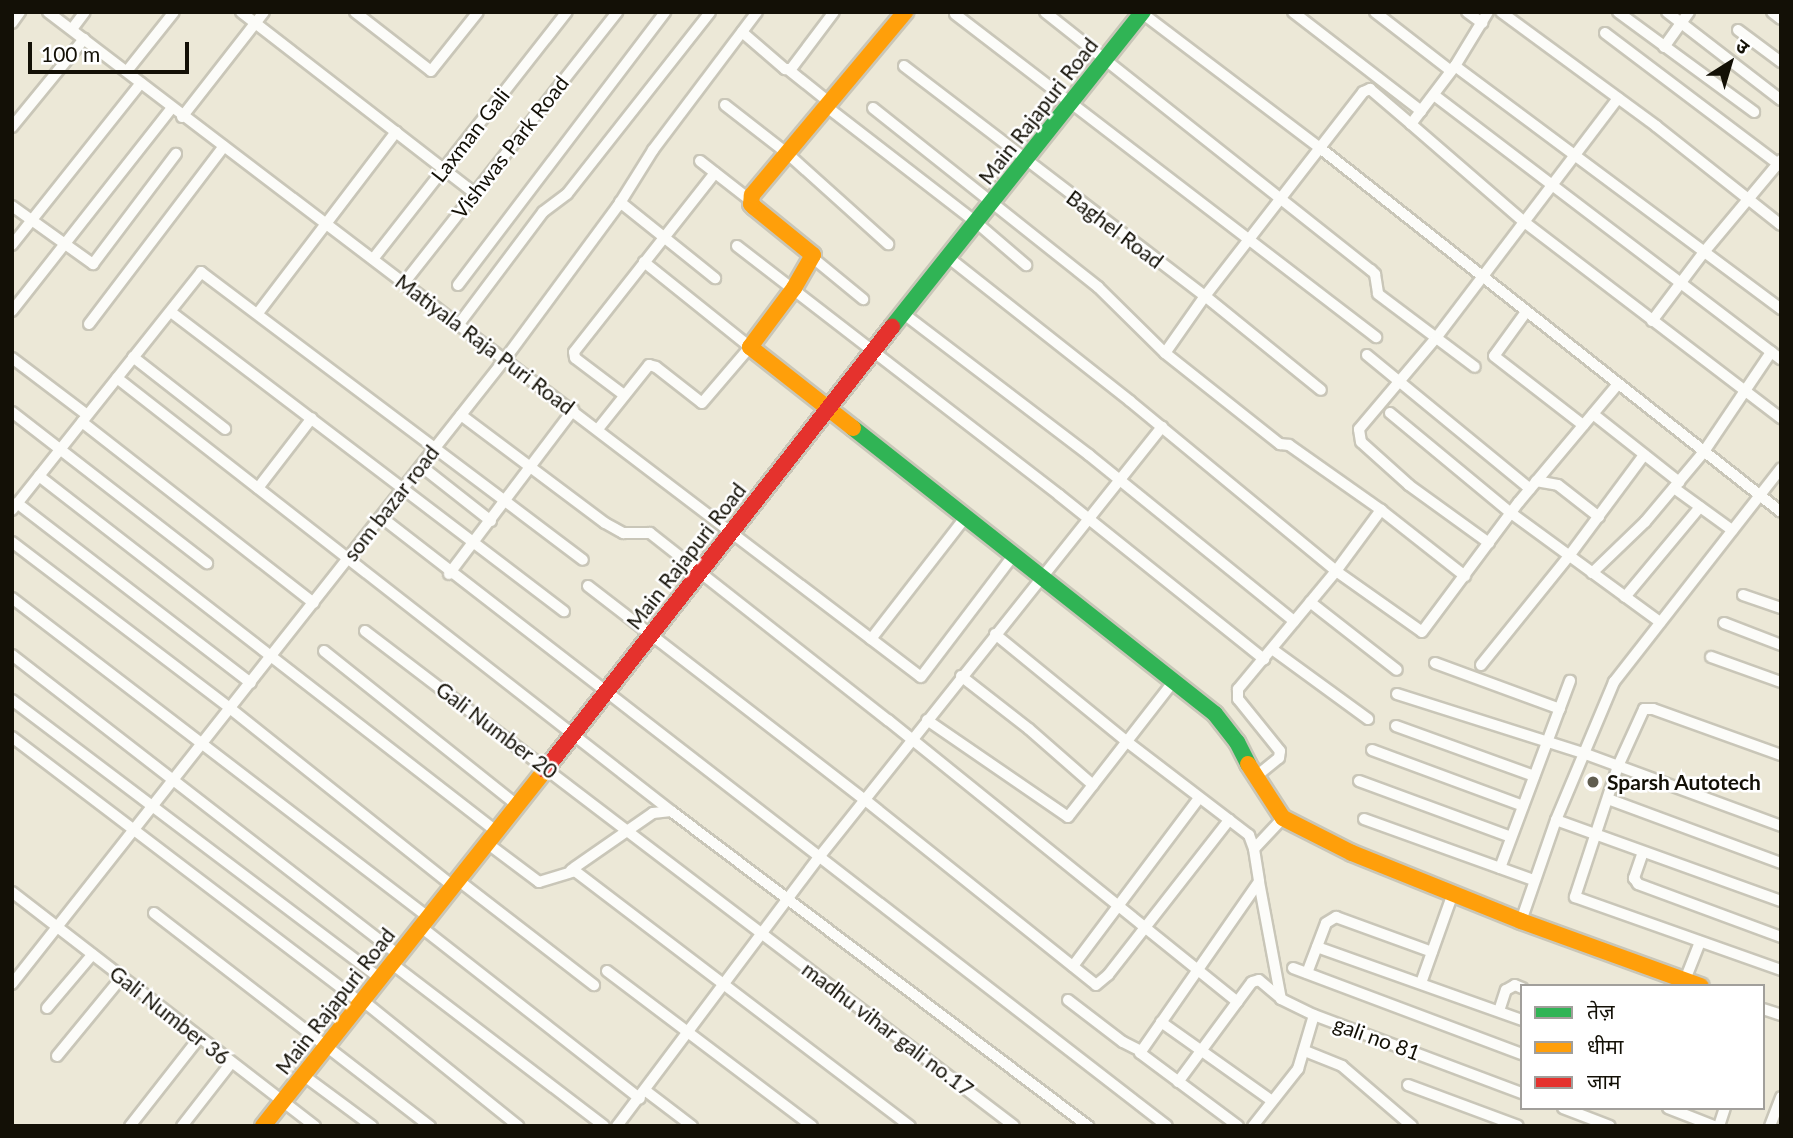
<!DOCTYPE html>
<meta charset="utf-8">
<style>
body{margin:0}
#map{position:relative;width:1793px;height:1138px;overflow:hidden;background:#ece8d7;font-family:Lato,"Noto Sans Devanagari",sans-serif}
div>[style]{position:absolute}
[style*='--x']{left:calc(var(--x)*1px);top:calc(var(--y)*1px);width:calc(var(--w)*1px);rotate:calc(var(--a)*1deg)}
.roads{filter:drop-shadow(2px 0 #c9c6b8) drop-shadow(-2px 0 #c9c6b8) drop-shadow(0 2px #c9c6b8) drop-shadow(0 -2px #c9c6b8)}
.street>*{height:10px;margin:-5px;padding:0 5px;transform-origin:5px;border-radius:5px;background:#fcfcf9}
.fast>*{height:16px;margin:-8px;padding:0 8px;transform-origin:8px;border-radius:8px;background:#30b455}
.slow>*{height:16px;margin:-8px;padding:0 8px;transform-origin:8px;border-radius:8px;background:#ff9f0a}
.jam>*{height:16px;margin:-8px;padding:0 8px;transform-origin:8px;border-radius:8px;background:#e5322d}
.dots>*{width:19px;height:19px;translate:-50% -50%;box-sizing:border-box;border:4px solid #fff;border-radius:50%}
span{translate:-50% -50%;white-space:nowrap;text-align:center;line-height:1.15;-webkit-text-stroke:5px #fff;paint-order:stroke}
.street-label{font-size:21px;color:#131006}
.poi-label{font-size:21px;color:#131006;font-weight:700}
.left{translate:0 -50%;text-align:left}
.frame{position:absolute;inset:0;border:14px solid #131006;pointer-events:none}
.legend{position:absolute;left:1520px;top:984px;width:245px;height:126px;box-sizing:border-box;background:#fff;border:2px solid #a19f9b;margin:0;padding:9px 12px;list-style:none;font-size:21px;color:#131006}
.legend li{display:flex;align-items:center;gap:14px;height:35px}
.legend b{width:35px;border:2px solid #a19f9b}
.north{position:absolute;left:1695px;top:28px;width:70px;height:70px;-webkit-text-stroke:5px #fff;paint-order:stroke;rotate:37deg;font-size:19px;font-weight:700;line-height:28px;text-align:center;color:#131006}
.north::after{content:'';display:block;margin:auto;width:24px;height:32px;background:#131006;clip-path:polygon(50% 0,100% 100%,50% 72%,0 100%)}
.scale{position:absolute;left:28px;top:42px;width:161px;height:32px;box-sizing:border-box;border:4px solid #131006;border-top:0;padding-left:9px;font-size:21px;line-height:24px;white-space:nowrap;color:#131006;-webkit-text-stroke:5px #fff;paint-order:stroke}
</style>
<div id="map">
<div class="roads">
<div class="street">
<i style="--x:48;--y:12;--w:1097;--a:37.3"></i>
<i style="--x:921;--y:677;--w:152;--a:-52.8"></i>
<i style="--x:241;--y:12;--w:295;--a:37.8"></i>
<i style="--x:355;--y:12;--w:96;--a:37.8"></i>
<i style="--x:431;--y:71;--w:75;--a:-51.5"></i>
<i style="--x:1045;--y:12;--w:416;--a:38.4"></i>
<i style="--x:1371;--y:270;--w:6;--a:45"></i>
<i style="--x:1375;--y:274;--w:20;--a:81"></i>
<i style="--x:1378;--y:294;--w:121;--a:37"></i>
<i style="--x:1293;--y:12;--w:162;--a:37.7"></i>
<i style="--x:1375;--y:12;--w:96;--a:37.8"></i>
<i style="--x:1467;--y:12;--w:19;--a:36"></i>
<i style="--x:1501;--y:12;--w:192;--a:36.3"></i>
<i style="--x:1656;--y:126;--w:159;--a:38.4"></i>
<i style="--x:1618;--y:12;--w:169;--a:36.3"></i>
<i style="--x:1667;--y:12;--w:144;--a:37.7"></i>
<i style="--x:1772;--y:12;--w:11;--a:38"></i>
<i style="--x:1142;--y:13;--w:223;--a:37.2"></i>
<i style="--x:1320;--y:148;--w:587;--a:38.29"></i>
<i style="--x:955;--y:14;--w:531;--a:37.5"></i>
<i style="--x:12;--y:23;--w:14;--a:-54"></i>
<i style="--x:72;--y:29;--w:21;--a:-53"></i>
<i style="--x:1738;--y:30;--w:54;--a:36.7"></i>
<i style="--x:742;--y:32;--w:57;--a:40.7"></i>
<i style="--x:785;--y:69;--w:6;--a:0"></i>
<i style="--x:791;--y:69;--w:71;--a:-53"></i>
<i style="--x:1605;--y:33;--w:221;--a:37.1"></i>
<i style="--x:1664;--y:47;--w:43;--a:-54.5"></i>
<i style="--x:904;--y:66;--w:379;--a:37.4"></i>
<i style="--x:1205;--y:296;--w:149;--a:39"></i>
<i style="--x:1455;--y:66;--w:407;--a:36.7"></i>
<i style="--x:789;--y:70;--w:53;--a:38.8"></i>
<i style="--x:127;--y:71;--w:75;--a:-51.5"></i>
<i style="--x:1434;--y:95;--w:436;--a:37.3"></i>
<i style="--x:725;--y:105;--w:80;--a:37.9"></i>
<i style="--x:788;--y:154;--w:135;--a:42"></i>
<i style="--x:827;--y:107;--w:190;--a:37.7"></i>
<i style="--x:977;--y:223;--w:65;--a:40.6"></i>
<i style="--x:873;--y:108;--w:288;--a:38.5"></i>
<i style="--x:1098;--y:287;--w:94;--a:44.6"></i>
<i style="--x:1165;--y:353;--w:147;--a:38.4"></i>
<i style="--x:1280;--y:444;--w:9;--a:6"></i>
<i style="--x:1289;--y:445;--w:113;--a:35.2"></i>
<i style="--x:1381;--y:510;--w:107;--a:38.2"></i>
<i style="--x:182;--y:117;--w:133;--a:-52"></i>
<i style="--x:1411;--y:124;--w:148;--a:40.9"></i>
<i style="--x:1523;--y:221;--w:325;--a:37.4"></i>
<i style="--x:12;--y:127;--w:114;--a:-50.7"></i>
<i style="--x:700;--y:161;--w:63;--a:38"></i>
<i style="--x:620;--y:202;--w:122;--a:38.7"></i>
<i style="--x:12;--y:206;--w:100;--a:35.6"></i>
<i style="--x:93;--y:264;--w:138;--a:-53"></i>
<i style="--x:12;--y:245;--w:207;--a:-51.5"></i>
<i style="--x:737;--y:246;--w:407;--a:37.7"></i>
<i style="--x:1059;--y:495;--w:263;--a:38.7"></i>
<i style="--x:813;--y:258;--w:65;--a:39.4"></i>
<i style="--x:949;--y:258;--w:231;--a:38.3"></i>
<i style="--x:1130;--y:401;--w:267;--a:39.5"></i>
<i style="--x:1336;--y:571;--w:105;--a:35.3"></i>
<i style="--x:1422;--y:632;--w:162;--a:-53.3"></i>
<i style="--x:1519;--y:502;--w:154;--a:-50"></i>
<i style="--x:373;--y:259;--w:314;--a:-51.9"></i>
<i style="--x:404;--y:283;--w:345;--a:-51.8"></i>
<i style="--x:458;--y:285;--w:343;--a:-52.8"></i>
<i style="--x:12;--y:311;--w:258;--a:-51.8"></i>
<i style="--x:171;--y:312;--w:494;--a:37.3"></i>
<i style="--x:1526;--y:312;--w:54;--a:126"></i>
<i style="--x:1494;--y:356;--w:113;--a:37.8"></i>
<i style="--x:258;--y:313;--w:228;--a:-52.7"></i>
<i style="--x:904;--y:314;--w:233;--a:37.3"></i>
<i style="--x:1089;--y:455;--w:264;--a:39"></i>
<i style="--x:1652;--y:321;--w:86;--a:-53"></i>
<i style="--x:1704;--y:252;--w:120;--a:-50.1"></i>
<i style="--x:89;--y:324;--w:223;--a:-52.8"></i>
<i style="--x:459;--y:324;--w:140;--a:-53.1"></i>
<i style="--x:543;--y:212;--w:30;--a:-37"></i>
<i style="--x:567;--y:194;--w:231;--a:-51.8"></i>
<i style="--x:1165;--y:353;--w:70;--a:-54.9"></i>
<i style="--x:1205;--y:296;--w:258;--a:-52.2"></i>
<i style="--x:1363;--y:92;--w:8;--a:-23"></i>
<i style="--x:1370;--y:89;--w:54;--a:40.5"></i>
<i style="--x:1411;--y:124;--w:73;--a:-52.8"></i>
<i style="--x:1455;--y:66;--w:63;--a:-58.6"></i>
<i style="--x:1367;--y:355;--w:211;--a:39.4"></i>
<i style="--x:133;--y:357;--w:117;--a:38"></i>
<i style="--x:12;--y:358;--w:94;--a:37.2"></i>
<i style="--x:117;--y:378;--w:703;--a:38.01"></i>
<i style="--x:624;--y:395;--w:61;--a:-142.9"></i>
<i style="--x:575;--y:358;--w:6;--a:-99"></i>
<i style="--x:574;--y:352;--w:228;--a:-51.8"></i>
<i style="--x:12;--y:412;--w:247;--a:37.8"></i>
<i style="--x:1390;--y:413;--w:157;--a:39.6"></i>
<i style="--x:1511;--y:513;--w:185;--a:36.2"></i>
<i style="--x:1593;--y:414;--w:110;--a:38.3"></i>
<i style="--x:461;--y:415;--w:180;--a:36.9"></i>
<i style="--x:605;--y:523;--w:21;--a:29"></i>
<i style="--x:623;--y:533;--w:27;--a:0"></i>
<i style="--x:650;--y:533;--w:303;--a:38.2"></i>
<i style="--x:888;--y:720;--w:449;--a:38.9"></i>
<i style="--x:82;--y:422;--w:294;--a:38"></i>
<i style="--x:598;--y:429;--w:82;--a:-51.4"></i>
<i style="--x:649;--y:365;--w:7;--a:16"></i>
<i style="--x:656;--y:367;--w:58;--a:38"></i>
<i style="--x:702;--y:403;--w:74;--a:-49.4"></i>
<i style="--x:750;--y:347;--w:136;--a:-141.3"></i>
<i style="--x:421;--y:466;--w:89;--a:38.2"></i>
<i style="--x:39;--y:476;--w:579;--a:37.84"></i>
<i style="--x:1536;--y:481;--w:22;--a:10"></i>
<i style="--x:1558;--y:485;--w:52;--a:38"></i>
<i style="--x:258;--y:488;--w:88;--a:-52.4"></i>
<i style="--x:1674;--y:488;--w:72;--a:35.9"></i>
<i style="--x:17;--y:503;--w:295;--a:37.6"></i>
<i style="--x:12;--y:510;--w:304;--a:-51.5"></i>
<i style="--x:201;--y:272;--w:478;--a:37"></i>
<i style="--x:381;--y:517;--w:994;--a:37.77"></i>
<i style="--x:12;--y:542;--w:275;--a:37.3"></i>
<i style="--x:231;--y:709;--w:284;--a:38.6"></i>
<i style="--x:1489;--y:543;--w:99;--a:-144.1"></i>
<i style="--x:1409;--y:485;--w:64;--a:-138.1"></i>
<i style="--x:1361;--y:442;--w:13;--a:-99"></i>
<i style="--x:1359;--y:429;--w:119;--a:-49.8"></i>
<i style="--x:1436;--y:338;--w:301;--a:-52.8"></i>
<i style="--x:1592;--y:573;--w:74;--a:-43.9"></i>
<i style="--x:1645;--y:522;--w:90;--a:-50"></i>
<i style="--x:1703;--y:453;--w:122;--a:-56"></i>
<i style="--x:449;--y:574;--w:206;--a:-52.9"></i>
<i style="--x:588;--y:586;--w:349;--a:37.7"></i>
<i style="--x:864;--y:799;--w:297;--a:38.7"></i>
<i style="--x:1096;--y:985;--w:16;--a:-40"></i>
<i style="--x:1108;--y:975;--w:197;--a:-52"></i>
<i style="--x:1743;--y:595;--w:40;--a:18.9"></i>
<i style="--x:1625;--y:597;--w:117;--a:-50.2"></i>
<i style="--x:12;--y:598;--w:524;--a:37.48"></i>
<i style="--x:1310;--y:602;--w:110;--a:38"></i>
<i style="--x:1724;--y:623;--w:61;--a:21.1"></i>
<i style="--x:365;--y:631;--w:816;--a:37.33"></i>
<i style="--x:995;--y:634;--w:169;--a:39.2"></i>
<i style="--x:1126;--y:741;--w:155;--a:37.4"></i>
<i style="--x:1249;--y:835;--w:15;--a:70"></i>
<i style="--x:871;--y:639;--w:153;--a:-52.2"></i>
<i style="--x:1272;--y:649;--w:119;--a:36.1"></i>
<i style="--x:324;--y:651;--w:247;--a:38.6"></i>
<i style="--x:12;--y:655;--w:488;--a:37.8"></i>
<i style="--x:1711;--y:657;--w:74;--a:19.7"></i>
<i style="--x:1435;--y:663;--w:133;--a:20.2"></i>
<i style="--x:1481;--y:665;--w:140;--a:-51.1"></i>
<i style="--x:1569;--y:556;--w:126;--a:-53.4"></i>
<i style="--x:961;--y:676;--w:86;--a:37.9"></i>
<i style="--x:1029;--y:729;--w:85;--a:41.2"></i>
<i style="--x:1397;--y:694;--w:195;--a:17.6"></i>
<i style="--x:1583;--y:753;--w:211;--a:20.2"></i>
<i style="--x:12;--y:700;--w:460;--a:37.1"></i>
<i style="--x:927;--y:720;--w:171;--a:34.5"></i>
<i style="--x:1068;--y:817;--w:172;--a:-52.1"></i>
<i style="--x:1396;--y:726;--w:147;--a:19.9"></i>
<i style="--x:12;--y:737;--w:437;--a:37.3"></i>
<i style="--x:1372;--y:750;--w:161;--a:20.3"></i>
<i style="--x:1781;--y:755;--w:136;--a:-160.2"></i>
<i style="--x:1653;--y:709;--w:9;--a:180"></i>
<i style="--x:1644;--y:709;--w:63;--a:114.5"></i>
<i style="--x:1618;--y:766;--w:138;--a:108.2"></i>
<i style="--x:1575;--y:897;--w:219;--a:19.5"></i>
<i style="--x:1254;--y:778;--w:32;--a:-39"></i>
<i style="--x:1279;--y:758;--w:7;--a:-82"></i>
<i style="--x:1280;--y:751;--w:67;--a:-128.9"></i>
<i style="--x:1238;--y:699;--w:10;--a:-90"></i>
<i style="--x:1238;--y:689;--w:153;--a:-50.3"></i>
<i style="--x:1336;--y:571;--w:76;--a:-53.6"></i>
<i style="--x:1359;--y:781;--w:162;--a:20.2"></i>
<i style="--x:1608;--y:799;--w:184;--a:20.3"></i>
<i style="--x:1283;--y:818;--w:42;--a:133.1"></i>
<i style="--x:1254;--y:849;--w:33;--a:81"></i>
<i style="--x:1259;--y:882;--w:119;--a:79.4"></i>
<i style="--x:1281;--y:999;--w:37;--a:26"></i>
<i style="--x:1364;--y:819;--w:180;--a:19.8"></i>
<i style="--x:1556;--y:820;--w:239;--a:19.8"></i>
<i style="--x:487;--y:843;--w:65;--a:36.9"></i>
<i style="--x:539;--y:882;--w:38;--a:-17"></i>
<i style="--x:575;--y:871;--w:421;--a:37.3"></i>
<i style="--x:1643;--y:852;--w:28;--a:109"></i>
<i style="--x:1634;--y:878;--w:7;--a:56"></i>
<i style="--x:1638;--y:884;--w:153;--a:20.3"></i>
<i style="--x:1500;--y:868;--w:200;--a:-69.5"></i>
<i style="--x:571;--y:870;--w:100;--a:-34.8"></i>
<i style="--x:653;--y:813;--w:18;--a:-6"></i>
<i style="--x:671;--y:811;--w:523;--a:37.07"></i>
<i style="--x:458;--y:880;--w:172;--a:37.7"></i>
<i style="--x:12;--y:892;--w:383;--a:37.7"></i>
<i style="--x:154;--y:913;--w:349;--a:37.7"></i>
<i style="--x:1521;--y:921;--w:107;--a:-70.9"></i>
<i style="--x:1556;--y:820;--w:150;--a:-67.2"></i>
<i style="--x:1614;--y:682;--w:271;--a:-52"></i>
<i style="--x:421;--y:927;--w:278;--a:38.1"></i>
<i style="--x:1317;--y:947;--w:218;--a:19.6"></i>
<i style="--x:391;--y:963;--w:268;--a:37.4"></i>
<i style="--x:1073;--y:966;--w:210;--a:-53.1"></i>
<i style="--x:1293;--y:968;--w:245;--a:20.6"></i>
<i style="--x:607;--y:971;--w:257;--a:37.1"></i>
<i style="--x:1307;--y:973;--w:53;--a:-69.2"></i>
<i style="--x:1326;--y:923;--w:12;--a:-31"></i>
<i style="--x:1336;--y:917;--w:102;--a:20"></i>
<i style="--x:1685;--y:980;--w:41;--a:-68.5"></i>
<i style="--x:1421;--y:983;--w:96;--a:-70.4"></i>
<i style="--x:12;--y:984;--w:796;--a:-51.73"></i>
<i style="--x:505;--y:359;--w:190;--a:-53.6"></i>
<i style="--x:618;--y:206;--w:66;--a:-58"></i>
<i style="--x:653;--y:150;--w:173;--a:-53"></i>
<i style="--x:362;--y:1000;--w:201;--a:38.9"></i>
<i style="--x:1068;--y:1000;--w:69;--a:37.4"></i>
<i style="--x:1123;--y:1042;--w:20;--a:27"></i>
<i style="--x:47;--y:1008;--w:70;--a:-49.7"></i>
<i style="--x:1763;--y:1009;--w:19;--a:18"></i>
<i style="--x:1499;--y:1011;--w:22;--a:-72"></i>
<i style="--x:1506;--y:990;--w:10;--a:-29"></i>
<i style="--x:1515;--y:985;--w:8;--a:23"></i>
<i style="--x:1161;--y:1022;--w:136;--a:35.4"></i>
<i style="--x:1305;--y:1051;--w:40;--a:22"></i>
<i style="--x:1342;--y:1066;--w:92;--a:40.6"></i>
<i style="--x:57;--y:1056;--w:101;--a:-50.6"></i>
<i style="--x:303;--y:1075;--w:86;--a:36.5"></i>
<i style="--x:1178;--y:1082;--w:124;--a:-53.5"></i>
<i style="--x:1252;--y:982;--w:7;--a:-16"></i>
<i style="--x:1259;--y:980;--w:26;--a:40"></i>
<i style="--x:1408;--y:1085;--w:117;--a:20.4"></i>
<i style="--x:646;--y:1091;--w:58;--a:37.3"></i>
<i style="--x:1563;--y:1108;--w:50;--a:21"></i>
<i style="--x:1668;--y:1108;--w:49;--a:21.4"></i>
<i style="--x:130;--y:1126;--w:112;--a:-51.9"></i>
<i style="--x:182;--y:1126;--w:80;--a:-52.1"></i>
<i style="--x:617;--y:1126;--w:338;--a:-53.1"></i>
<i style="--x:820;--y:856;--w:549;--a:-51.44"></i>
<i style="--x:1238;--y:1126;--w:122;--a:-143.3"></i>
<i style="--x:1140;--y:1053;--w:208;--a:-55.2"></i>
<i style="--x:1253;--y:1126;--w:73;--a:-51.7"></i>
<i style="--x:1298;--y:1069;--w:56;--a:-73.5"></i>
<i style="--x:1314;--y:1015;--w:222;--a:20.6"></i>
<i style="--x:1719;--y:1126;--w:19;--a:-72"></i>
<i style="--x:1770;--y:1126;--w:31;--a:-69"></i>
</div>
<div class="fast">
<i style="--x:892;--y:327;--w:403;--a:-51.5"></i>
<i style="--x:853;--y:428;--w:461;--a:38.3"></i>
<i style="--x:1215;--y:714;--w:36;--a:52"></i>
<i style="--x:1237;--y:742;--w:25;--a:63"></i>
</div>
<div class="slow">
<i style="--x:853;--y:428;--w:131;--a:-141.8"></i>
<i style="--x:750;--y:347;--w:74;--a:-53.3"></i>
<i style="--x:794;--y:288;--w:38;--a:-60"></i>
<i style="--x:813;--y:255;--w:76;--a:-140.9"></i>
<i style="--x:754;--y:207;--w:4;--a:-135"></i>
<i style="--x:751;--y:204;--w:9;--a:-84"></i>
<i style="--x:752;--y:195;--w:239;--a:-50.1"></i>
<i style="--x:1248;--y:764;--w:64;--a:57.1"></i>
<i style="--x:1283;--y:818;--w:77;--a:26.9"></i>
<i style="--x:1352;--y:853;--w:182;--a:21.9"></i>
<i style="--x:1521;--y:921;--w:191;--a:19.9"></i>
<i style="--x:263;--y:1126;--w:454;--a:-51.6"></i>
</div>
<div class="jam">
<i style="--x:545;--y:770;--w:563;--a:-51.93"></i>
</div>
</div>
<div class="dots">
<i style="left:1593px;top:782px;background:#5f5c4f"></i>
</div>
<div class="street-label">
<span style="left:1038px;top:111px;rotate:-52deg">Main Rajapuri Road</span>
<span style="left:470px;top:135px;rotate:-52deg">Laxman Gali</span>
<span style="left:510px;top:147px;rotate:-52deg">Vishwas Park Road</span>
<span style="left:1115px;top:229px;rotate:37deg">Baghel Road</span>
<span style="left:485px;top:344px;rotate:37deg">Matiyala Raja Puri Road</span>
<span style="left:391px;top:503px;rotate:-52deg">som bazar road</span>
<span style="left:686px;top:556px;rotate:-52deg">Main Rajapuri Road</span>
<span style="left:497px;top:730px;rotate:37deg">Gali Number 20</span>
<span style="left:335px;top:1001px;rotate:-52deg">Main Rajapuri Road</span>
<span style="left:170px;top:1015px;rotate:38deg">Gali Number 36</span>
<span style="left:888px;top:1029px;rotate:37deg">madhu vihar gali no.17</span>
<span style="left:1377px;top:1038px;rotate:20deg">gali no 81</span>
</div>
<div class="poi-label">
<span class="left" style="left:1607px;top:782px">Sparsh Autotech</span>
</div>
<div class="frame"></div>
<ul class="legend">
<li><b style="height:9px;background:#30b455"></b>तेज़</li>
<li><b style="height:9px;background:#ff9f0a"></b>धीमा</li>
<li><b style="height:9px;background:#e5322d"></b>जाम</li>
</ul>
<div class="north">उ</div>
<div class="scale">100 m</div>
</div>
